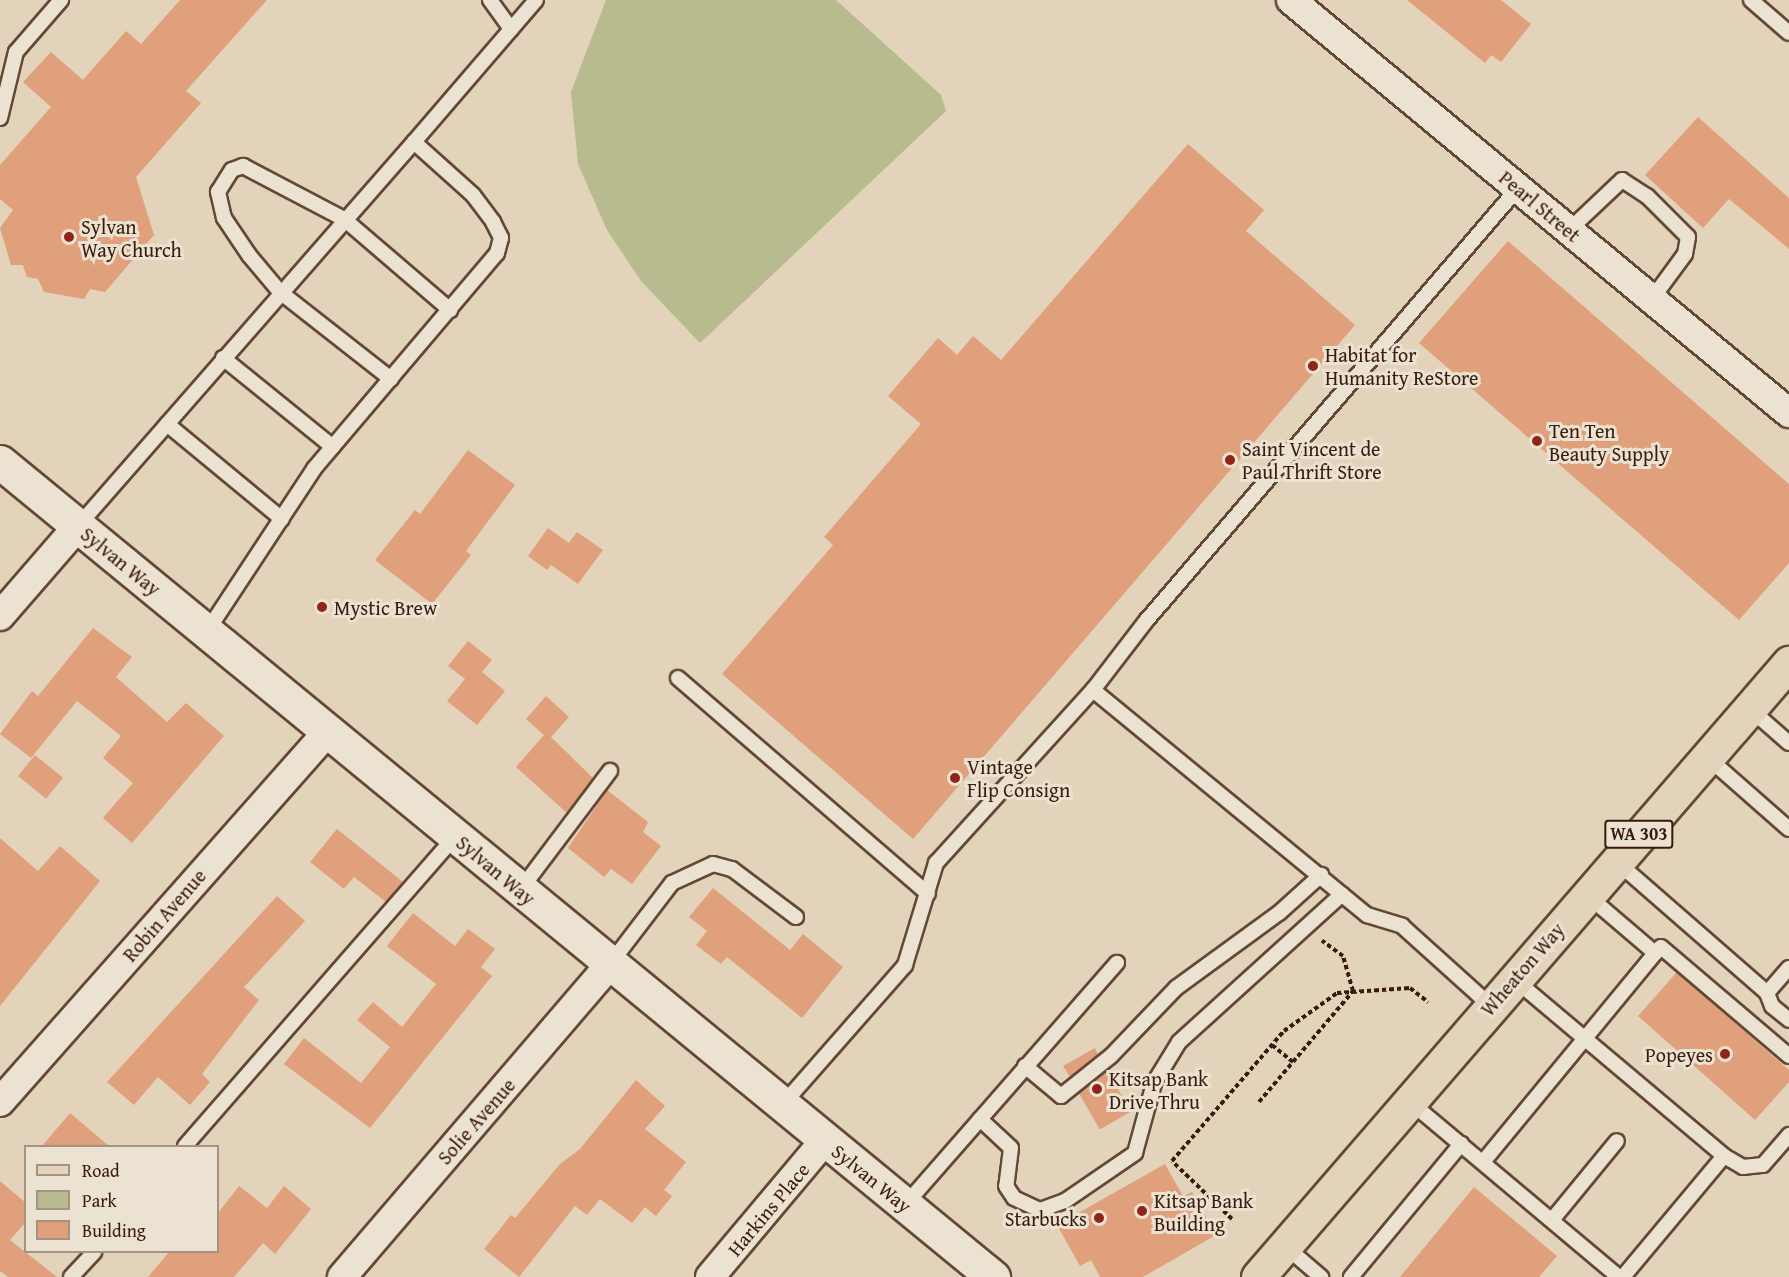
<!DOCTYPE html>
<style>
body{margin:0}
#map{position:relative;width:1789px;height:1277px;overflow:hidden;background:#e2d3ba;font-family:"Gentium Book Plus",serif}
div>[style]{position:absolute}
[style*='--x']{left:calc(var(--x)*1px);top:calc(var(--y)*1px);width:calc(var(--w)*1px);rotate:calc(var(--a)*1deg)}
.green>*{inset:0;background:#b7bb8d}
.building>*{inset:0;background:#e0a07b;transform-origin:0 0}
.path>*{height:4px;margin-top:-2px;transform-origin:0;background:repeating-linear-gradient(90deg,#3a1a0a 0 4.5px,transparent 0 7.5px)}
.roads{filter:drop-shadow(2px 0 #644836) drop-shadow(-2px 0 #644836) drop-shadow(0 2px #644836) drop-shadow(0 -2px #644836)}
.lane>*{height:14px;margin:-7px;padding:0 7px;transform-origin:7px;border-radius:7px;background:#ece2d2}
.street>*{height:28px;margin:-14px;padding:0 14px;transform-origin:14px;border-radius:14px;background:#ece2d2}
.secondary>*{height:33px;margin:-16.5px;padding:0 16.5px;transform-origin:16.5px;border-radius:16.5px;background:#ece2d2}
.primary>*{height:33px;margin:-16.5px;padding:0 16.5px;transform-origin:16.5px;border-radius:16.5px;background:#e2d3ba}
.dots>*{width:16px;height:16px;translate:-50% -50%;box-sizing:border-box;border:3px solid #ece2d2;border-radius:50%}
span{translate:-50% -50%;white-space:nowrap;text-align:center;line-height:1.15;-webkit-text-stroke:6px #ece2d2;paint-order:stroke}
.shield-label span{padding:2px 4px;background:#ece2d2;border:2px solid;border-radius:4px;-webkit-text-stroke-width:0}
.shield-label{font-size:18px;color:#3a1a0a;font-weight:700}
.street-label{font-size:20px;color:#3a1a0a}
.poi-label{font-size:20px;color:#3a1a0a}
.left{translate:0 -50%;text-align:left}
.right{translate:-100% -50%;text-align:right}
.legend{position:absolute;left:24px;top:1145px;width:195px;height:108px;box-sizing:border-box;background:#ece2d2;border:2px solid #a59282;margin:0;padding:8px 10px;list-style:none;font-size:18px;color:#3a1a0a}
.legend li{display:flex;align-items:center;gap:12px;height:30px}
.legend b{width:30px;border:2px solid #a59282}
</style>
<div id="map">
<div class="green">
<i style="clip-path:polygon(606px 0,836px 0,941px 95px,946px 111px,700px 343px,641px 281px,607px 230px,578px 164px,571px 92px)"></i>
</div>
<div class="building">
<i style="clip-path:polygon(180px 0,267px 0,186px 91px,201px 103px,136px 177px,154px 235px,105px 292px,90px 289px,84px 299px,44px 292px,38px 279px,27px 277px,23px 265px,11px 265px,0 228px,13px 210px,0 199px,0 165px,51px 107px,23px 82px,51px 52px,83px 80px,126px 31px,141px 44px)"></i>
<i style="clip-path:polygon(1407px 0,1501px 0,1531px 24px,1501px 62px,1491px 55px,1485px 63px)"></i>
<i style="clip-path:polygon(1698px 117px,1789px 198px,1789px 249px,1729px 199px,1703px 228px,1645px 175px)"></i>
<i style="clip-path:polygon(1188px 144px,1264px 210px,1246px 231px,1355px 325px,913px 839px,722px 674px,833px 545px,824px 537px,921px 424px,888px 396px,938px 338px,957px 355px,973px 336px,1001px 360px)"></i>
<i style="clip-path:polygon(1508px 241px,1789px 484px,1789px 563px,1739px 620px,1419px 343px)"></i>
<i style="clip-path:polygon(468px 450px,515px 485px,466px 551px,471px 555px,432px 604px,375px 560px,415px 510px,420px 514px)"></i>
<i style="clip-path:polygon(548px 528px,569px 543px,577px 532px,603px 550px,578px 584px,551px 565px,547px 570px,528px 556px)"></i>
<i style="clip-path:polygon(93px 628px,132px 657px,116px 677px,167px 722px,186px 703px,224px 736px,132px 843px,103px 818px,133px 783px,103px 758px,121px 736px,77px 701px,31px 758px,0 734px,32px 691px,38px 696px)"></i>
<i style="clip-path:polygon(468px 641px,492px 660px,482px 672px,505px 691px,477px 725px,447px 701px,465px 679px,448px 666px)"></i>
<i style="clip-path:polygon(546px 696px,569px 717px,551px 737px,593px 778px,567px 813px,516px 767px,544px 735px,526px 719px)"></i>
<i style="left:35px;top:755px;width:36px;height:27px;rotate:39deg"></i>
<i style="clip-path:polygon(607px 790px,648px 822px,643px 832px,661px 846px,632px 884px,611px 869px,604px 877px,568px 848px)"></i>
<i style="clip-path:polygon(337px 829px,403px 882px,386px 902px,354px 877px,344px 889px,310px 862px)"></i>
<i style="clip-path:polygon(0 838px,38px 871px,60px 846px,100px 881px,0 1006px)"></i>
<i style="clip-path:polygon(713px 888px,790px 950px,803px 934px,843px 967px,802px 1018px,727px 957px,721px 964px,696px 945px,707px 931px,689px 917px)"></i>
<i style="clip-path:polygon(277px 896px,305px 921px,244px 987px,259px 1000px,202px 1074px,210px 1082px,190px 1105px,158px 1077px,134px 1105px,107px 1082px)"></i>
<i style="clip-path:polygon(413px 913px,455px 946px,468px 929px,495px 949px,481px 967px,492px 976px,370px 1128px,284px 1064px,304px 1038px,361px 1083px,390px 1047px,357px 1020px,373px 1002px,402px 1027px,436px 984px,387px 946px)"></i>
<i style="clip-path:polygon(1677px 972px,1789px 1070px,1789px 1082px,1755px 1120px,1638px 1016px)"></i>
<i style="clip-path:polygon(1095px 1048px,1098px 1055px,1070px 1077px,1063px 1066px)"></i>
<i style="left:1107px;top:1070px;width:48px;height:36px;rotate:60deg"></i>
<i style="clip-path:polygon(636px 1080px,665px 1106px,645px 1129px,686px 1162px,664px 1190px,672px 1196px,656px 1216px,645px 1207px,632px 1223px,600px 1199px,587px 1215px,575px 1206px,519px 1277px,484px 1249px,511px 1215px,515px 1218px,560px 1164px,580px 1149px)"></i>
<i style="clip-path:polygon(70px 1113px,109px 1146px,42px 1146px)"></i>
<i style="clip-path:polygon(1165px 1164px,1183px 1196px,1192px 1192px,1216px 1235px,1143px 1277px,1100px 1277px,1091px 1260px,1080px 1266px,1057px 1225px)"></i>
<i style="clip-path:polygon(0 1181px,26px 1203px,26px 1222px,10px 1240px,57px 1277px,8px 1277px,0 1271px)"></i>
<i style="clip-path:polygon(239px 1186px,267px 1208px,284px 1186px,311px 1209px,275px 1254px,263px 1243px,234px 1277px,148px 1277px,170px 1251px,218px 1251px,218px 1213px)"></i>
<i style="clip-path:polygon(1474px 1187px,1557px 1256px,1539px 1277px,1400px 1277px)"></i>
</div>
<div class="path">
<i style="--x:1272;--y:1045;--w:27;--a:39"></i>
<i style="--x:1259;--y:1102;--w:145;--a:-49.7"></i>
<i style="--x:1353;--y:991;--w:36;--a:-106"></i>
<i style="--x:1343;--y:956;--w:26;--a:-144"></i>
<i style="--x:1232;--y:1219;--w:83;--a:-136"></i>
<i style="--x:1172;--y:1161;--w:172;--a:-49.3"></i>
<i style="--x:1284;--y:1031;--w:65;--a:-35.6"></i>
<i style="--x:1337;--y:993;--w:73;--a:-3.9"></i>
<i style="--x:1410;--y:988;--w:23;--a:38"></i>
</div>
<div class="roads">
<div class="lane">
<i style="--x:490;--y:0;--w:36;--a:54"></i>
<i style="--x:1751;--y:0;--w:50;--a:41"></i>
<i style="--x:0;--y:118;--w:68;--a:-76.4"></i>
<i style="--x:16;--y:52;--w:69;--a:-49.1"></i>
<i style="--x:414;--y:142;--w:187;--a:-49.3"></i>
<i style="--x:1569;--y:230;--w:73;--a:-43.3"></i>
<i style="--x:1622;--y:180;--w:30;--a:33"></i>
<i style="--x:1647;--y:196;--w:58;--a:45"></i>
<i style="--x:1688;--y:237;--w:17;--a:100"></i>
<i style="--x:1685;--y:254;--w:56;--a:126.3"></i>
<i style="--x:223;--y:358;--w:141;--a:39"></i>
<i style="--x:391;--y:379;--w:141;--a:-141.9"></i>
<i style="--x:280;--y:292;--w:48;--a:-130"></i>
<i style="--x:249;--y:255;--w:45;--a:-124"></i>
<i style="--x:224;--y:218;--w:27;--a:-103"></i>
<i style="--x:218;--y:192;--w:26;--a:-58"></i>
<i style="--x:232;--y:170;--w:12;--a:-20"></i>
<i style="--x:243;--y:166;--w:114;--a:27.7"></i>
<i style="--x:344;--y:219;--w:140;--a:40.6"></i>
<i style="--x:167;--y:424;--w:149;--a:39.6"></i>
<i style="--x:78;--y:526;--w:510;--a:-48.81"></i>
<i style="--x:414;--y:142;--w:79;--a:41.9"></i>
<i style="--x:473;--y:195;--w:34;--a:53"></i>
<i style="--x:493;--y:222;--w:18;--a:63"></i>
<i style="--x:501;--y:238;--w:16;--a:105"></i>
<i style="--x:497;--y:253;--w:283;--a:130.3"></i>
<i style="--x:314;--y:469;--w:194;--a:123.4"></i>
<i style="--x:678;--y:678;--w:330;--a:40.8"></i>
<i style="--x:1093;--y:690;--w:355;--a:39.4"></i>
<i style="--x:1367;--y:915;--w:37;--a:17"></i>
<i style="--x:1402;--y:926;--w:120;--a:42"></i>
<i style="--x:1749;--y:708;--w:53;--a:41.2"></i>
<i style="--x:1707;--y:757;--w:109;--a:41.3"></i>
<i style="--x:1617;--y:862;--w:199;--a:41.1"></i>
<i style="--x:1767;--y:993;--w:14;--a:69"></i>
<i style="--x:1772;--y:1006;--w:22;--a:39"></i>
<i style="--x:521;--y:889;--w:148;--a:-53"></i>
<i style="--x:1655;--y:953;--w:8;--a:-45"></i>
<i style="--x:1661;--y:947;--w:168;--a:40.4"></i>
<i style="--x:610;--y:964;--w:102;--a:-52.6"></i>
<i style="--x:672;--y:883;--w:45;--a:-24.9"></i>
<i style="--x:713;--y:864;--w:20;--a:15"></i>
<i style="--x:732;--y:869;--w:80;--a:36.9"></i>
<i style="--x:1514;--y:979;--w:275;--a:40.1"></i>
<i style="--x:1724;--y:1156;--w:158;--a:129.9"></i>
<i style="--x:1767;--y:993;--w:33;--a:-49"></i>
<i style="--x:1025;--y:1066;--w:47;--a:39.8"></i>
<i style="--x:1061;--y:1096;--w:64;--a:-38.7"></i>
<i style="--x:1111;--y:1056;--w:94;--a:-46.3"></i>
<i style="--x:1176;--y:988;--w:127;--a:-36.1"></i>
<i style="--x:1279;--y:913;--w:57;--a:-42.1"></i>
<i style="--x:1409;--y:1101;--w:274;--a:40"></i>
<i style="--x:783;--y:1104;--w:185;--a:-48.7"></i>
<i style="--x:905;--y:965;--w:107;--a:-73.1"></i>
<i style="--x:936;--y:863;--w:234;--a:-47.8"></i>
<i style="--x:1093;--y:690;--w:87;--a:-52.5"></i>
<i style="--x:1146;--y:621;--w:571;--a:-49.33"></i>
<i style="--x:980;--y:1119;--w:42;--a:43.1"></i>
<i style="--x:1011;--y:1148;--w:38;--a:97"></i>
<i style="--x:1006;--y:1186;--w:14;--a:56"></i>
<i style="--x:1014;--y:1198;--w:29;--a:25"></i>
<i style="--x:1040;--y:1210;--w:27;--a:-20"></i>
<i style="--x:1065;--y:1201;--w:85;--a:-34.4"></i>
<i style="--x:1135;--y:1153;--w:73;--a:-74.8"></i>
<i style="--x:1154;--y:1083;--w:48;--a:-58.6"></i>
<i style="--x:1179;--y:1042;--w:220;--a:-42.2"></i>
<i style="--x:185;--y:1146;--w:411;--a:-48.9"></i>
<i style="--x:1724;--y:1156;--w:22;--a:30"></i>
<i style="--x:1743;--y:1167;--w:20;--a:-6"></i>
<i style="--x:1763;--y:1165;--w:40;--a:-49"></i>
<i style="--x:1483;--y:1162;--w:271;--a:-50.5"></i>
<i style="--x:1655;--y:953;--w:89;--a:-139.5"></i>
<i style="--x:905;--y:1205;--w:322;--a:-48.8"></i>
<i style="--x:1552;--y:1220;--w:102;--a:-50.6"></i>
<i style="--x:1285;--y:1246;--w:48;--a:40.7"></i>
<i style="--x:71;--y:1277;--w:34;--a:-47"></i>
<i style="--x:1351;--y:1277;--w:173;--a:-50.4"></i>
</div>
<div class="street">
<i style="--x:1291;--y:0;--w:647;--a:39.67"></i>
<i style="--x:0;--y:616;--w:119;--a:-49.1"></i>
<i style="--x:0;--y:1102;--w:497;--a:-48.5"></i>
<i style="--x:342;--y:1277;--w:410;--a:-49.4"></i>
<i style="--x:710;--y:1277;--w:179;--a:-50"></i>
</div>
<div class="secondary">
<i style="--x:0;--y:462;--w:1285;--a:39.38"></i>
</div>
<div class="primary">
<i style="--x:1258;--y:1277;--w:812;--a:-49.15"></i>
</div>
</div>
<div class="dots">
<i style="left:69px;top:237px;background:#8f2418"></i>
<i style="left:1313px;top:366px;background:#8f2418"></i>
<i style="left:1537px;top:441px;background:#8f2418"></i>
<i style="left:1230px;top:460px;background:#8f2418"></i>
<i style="left:322px;top:607px;background:#8f2418"></i>
<i style="left:955px;top:778px;background:#8f2418"></i>
<i style="left:1725px;top:1054px;background:#8f2418"></i>
<i style="left:1097px;top:1089px;background:#8f2418"></i>
<i style="left:1142px;top:1211px;background:#8f2418"></i>
<i style="left:1099px;top:1218px;background:#8f2418"></i>
</div>
<div class="shield-label">
<span style="left:1639px;top:834px">WA 303</span>
</div>
<div class="street-label">
<span style="left:1540px;top:206px;rotate:40deg">Pearl Street</span>
<span style="left:121px;top:561px;rotate:39deg">Sylvan Way</span>
<span style="left:496px;top:870px;rotate:40deg">Sylvan Way</span>
<span style="left:164px;top:915px;rotate:-49deg">Robin Avenue</span>
<span style="left:1522px;top:969px;rotate:-49deg">Wheaton Way</span>
<span style="left:476px;top:1121px;rotate:-49deg">Solie Avenue</span>
<span style="left:872px;top:1178px;rotate:39deg">Sylvan Way</span>
<span style="left:768px;top:1209px;rotate:-50deg">Harkins Place</span>
</div>
<div class="poi-label">
<span class="left" style="left:81px;top:238px">Sylvan<br>Way Church</span>
<span class="left" style="left:1325px;top:366px">Habitat for<br>Humanity ReStore</span>
<span class="left" style="left:1549px;top:442px">Ten Ten<br>Beauty Supply</span>
<span class="left" style="left:1242px;top:460px">Saint Vincent de<br>Paul Thrift Store</span>
<span class="left" style="left:334px;top:607px">Mystic Brew</span>
<span class="left" style="left:967px;top:778px">Vintage<br>Flip Consign</span>
<span class="right" style="left:1713px;top:1054px">Popeyes</span>
<span class="left" style="left:1109px;top:1090px">Kitsap Bank<br>Drive Thru</span>
<span class="left" style="left:1154px;top:1212px">Kitsap Bank<br>Building</span>
<span class="right" style="left:1087px;top:1218px">Starbucks</span>
</div>
<ul class="legend">
<li><b style="height:8px;background:#e2d3ba"></b>Road</li>
<li><b style="height:16px;background:#b7bb8d"></b>Park</li>
<li><b style="height:16px;background:#e0a07b"></b>Building</li>
</ul>
</div>
